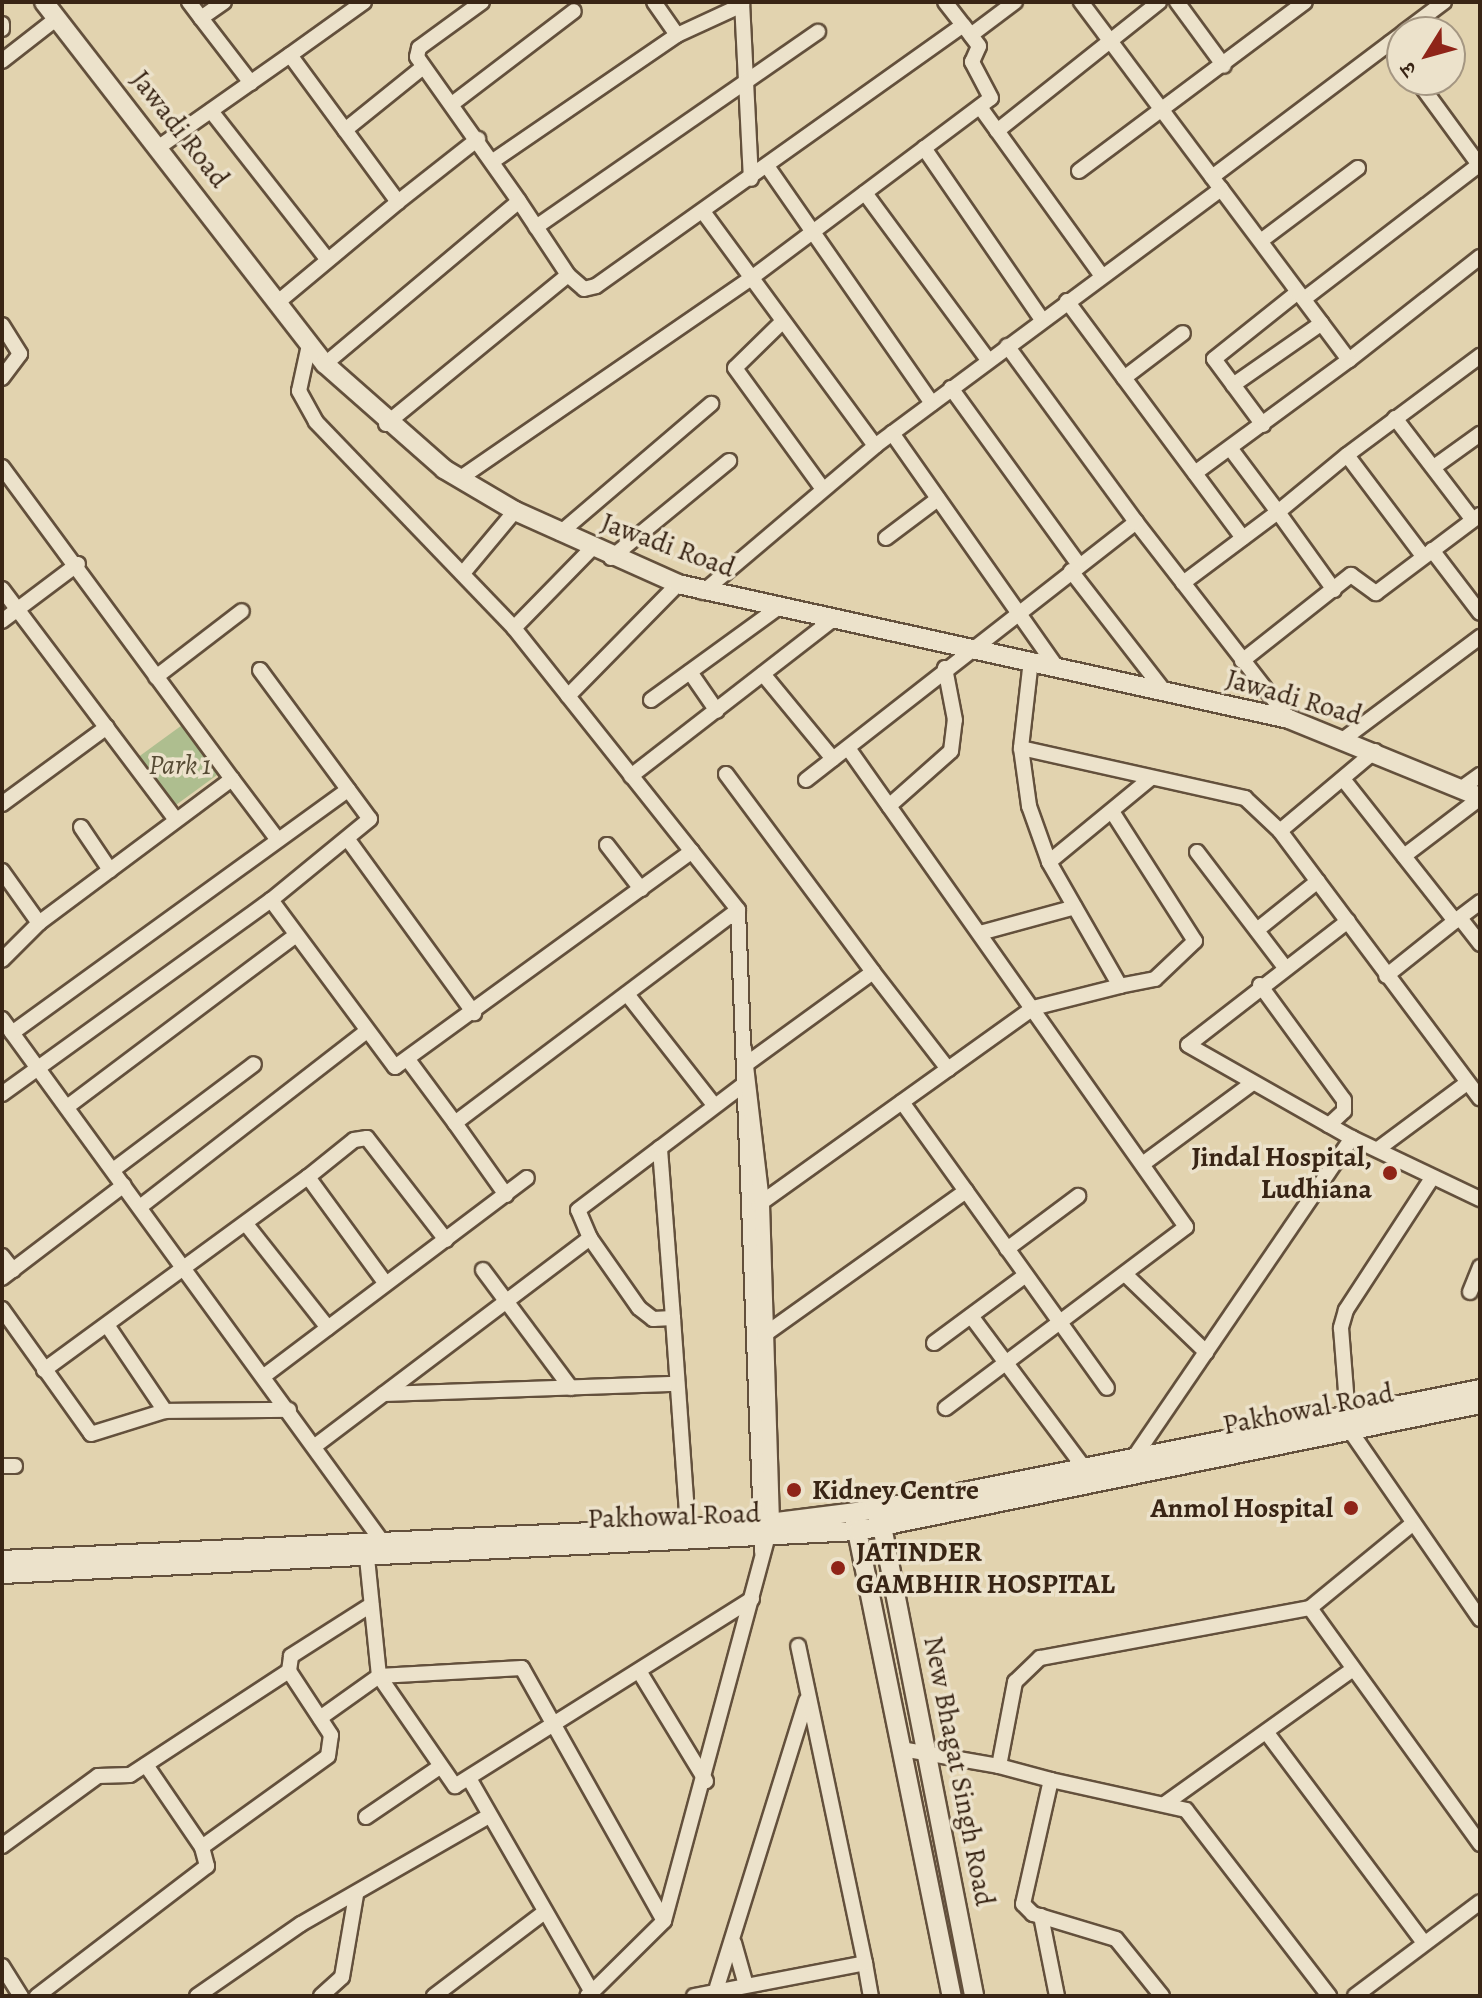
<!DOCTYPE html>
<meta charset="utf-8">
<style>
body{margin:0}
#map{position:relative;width:1482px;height:1998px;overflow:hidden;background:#e2d3af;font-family:Alegreya,"Noto Serif Devanagari",serif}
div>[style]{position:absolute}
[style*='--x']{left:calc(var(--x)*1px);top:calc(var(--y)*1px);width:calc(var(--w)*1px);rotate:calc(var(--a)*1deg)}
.green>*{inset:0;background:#aebe8f;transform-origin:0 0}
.roads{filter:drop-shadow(2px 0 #63503c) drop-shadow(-2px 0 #63503c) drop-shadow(0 2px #63503c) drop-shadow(0 -2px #63503c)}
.minor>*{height:14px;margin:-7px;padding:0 7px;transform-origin:7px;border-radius:7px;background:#ece2cb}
.tertiary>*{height:18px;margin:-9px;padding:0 9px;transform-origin:9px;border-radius:9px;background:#ece2cb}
.dots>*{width:22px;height:22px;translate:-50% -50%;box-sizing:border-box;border:4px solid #ece2cb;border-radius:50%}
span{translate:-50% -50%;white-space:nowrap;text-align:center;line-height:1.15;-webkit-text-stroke:7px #ece2cb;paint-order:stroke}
.street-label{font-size:28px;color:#392515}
.park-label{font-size:28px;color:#564b34;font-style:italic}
.poi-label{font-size:28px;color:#392515;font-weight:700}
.right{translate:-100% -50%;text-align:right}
.left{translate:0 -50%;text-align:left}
.frame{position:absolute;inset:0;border:4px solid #392515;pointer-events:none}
.north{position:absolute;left:1386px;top:16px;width:80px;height:80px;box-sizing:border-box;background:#ece2cb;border:2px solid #a49682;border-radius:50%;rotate:233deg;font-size:22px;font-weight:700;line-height:32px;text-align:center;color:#392515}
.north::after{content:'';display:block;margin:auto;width:28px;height:36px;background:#8f2418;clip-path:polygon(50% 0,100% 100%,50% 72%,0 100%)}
</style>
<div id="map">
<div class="green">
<i style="left:185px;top:723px;width:61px;height:59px;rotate:54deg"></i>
</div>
<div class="roads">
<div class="minor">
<i style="--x:189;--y:2;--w:20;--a:53"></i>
<i style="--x:201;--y:18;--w:28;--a:-35"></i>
<i style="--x:482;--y:2;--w:78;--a:143.9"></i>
<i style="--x:419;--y:48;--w:9;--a:103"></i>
<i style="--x:417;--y:57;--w:176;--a:54.7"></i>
<i style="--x:654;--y:2;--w:40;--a:55.1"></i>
<i style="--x:742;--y:2;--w:177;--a:87.1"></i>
<i style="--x:1177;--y:2;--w:79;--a:53.7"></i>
<i style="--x:201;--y:18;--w:82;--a:52.4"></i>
<i style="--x:2;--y:24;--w:5;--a:90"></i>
<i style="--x:1404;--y:32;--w:50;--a:-36.9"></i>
<i style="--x:971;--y:35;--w:55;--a:-36.9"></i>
<i style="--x:1390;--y:43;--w:20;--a:53"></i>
<i style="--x:2;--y:61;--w:70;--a:-38"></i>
<i style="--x:1417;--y:80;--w:107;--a:53.8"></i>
<i style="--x:452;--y:104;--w:153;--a:-37.3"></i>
<i style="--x:980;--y:107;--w:207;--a:54.2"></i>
<i style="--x:211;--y:111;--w:189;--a:51.9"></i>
<i style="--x:345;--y:130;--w:100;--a:-38.9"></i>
<i style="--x:997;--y:131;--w:207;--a:-38.5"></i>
<i style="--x:159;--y:147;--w:160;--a:-35.1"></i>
<i style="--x:924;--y:148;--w:209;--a:55.5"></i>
<i style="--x:493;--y:161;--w:223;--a:-34.4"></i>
<i style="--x:677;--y:35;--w:72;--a:-24.8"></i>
<i style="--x:767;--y:166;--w:289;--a:55.2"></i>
<i style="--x:1079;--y:171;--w:282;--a:-36.8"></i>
<i style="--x:1212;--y:177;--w:238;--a:-37"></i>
<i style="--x:865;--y:193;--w:207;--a:53.6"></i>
<i style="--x:398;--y:202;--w:102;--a:-38.2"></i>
<i style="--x:704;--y:213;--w:289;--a:53.7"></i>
<i style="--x:536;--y:227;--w:343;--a:-34.7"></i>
<i style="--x:1262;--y:240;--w:120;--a:-36.9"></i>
<i style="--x:1304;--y:299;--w:222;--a:-37.5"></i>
<i style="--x:1067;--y:301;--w:295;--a:53.4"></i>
<i style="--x:278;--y:302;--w:156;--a:-39.8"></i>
<i style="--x:398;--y:202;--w:182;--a:-126.3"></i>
<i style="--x:290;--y:55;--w:91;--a:-35.6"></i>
<i style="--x:781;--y:323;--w:64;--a:135.6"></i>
<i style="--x:735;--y:368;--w:150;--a:54"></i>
<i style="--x:2;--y:325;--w:34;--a:58"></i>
<i style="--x:20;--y:354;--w:30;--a:127"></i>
<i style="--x:309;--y:345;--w:47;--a:102.3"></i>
<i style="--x:299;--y:391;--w:35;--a:61"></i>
<i style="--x:316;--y:422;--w:286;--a:46.1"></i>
<i style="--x:514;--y:628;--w:360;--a:51.5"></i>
<i style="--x:738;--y:910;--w:642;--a:87.86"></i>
<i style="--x:1349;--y:360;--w:167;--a:-38.2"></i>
<i style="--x:325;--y:364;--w:253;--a:-40"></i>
<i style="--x:519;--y:201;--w:89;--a:56.5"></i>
<i style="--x:1124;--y:378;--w:74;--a:-37.3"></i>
<i style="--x:1233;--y:385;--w:108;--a:-34.9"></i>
<i style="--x:951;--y:388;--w:218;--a:54.1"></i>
<i style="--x:1395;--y:418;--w:128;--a:52.6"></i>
<i style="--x:386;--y:424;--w:235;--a:-39.3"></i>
<i style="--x:568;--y:275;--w:21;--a:41"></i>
<i style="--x:584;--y:289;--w:12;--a:-14"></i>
<i style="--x:596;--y:286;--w:450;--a:-35.4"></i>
<i style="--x:963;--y:25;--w:29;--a:-128"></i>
<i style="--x:1263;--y:425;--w:82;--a:-126.6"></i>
<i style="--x:1214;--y:359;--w:107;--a:-38.6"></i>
<i style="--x:892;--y:433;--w:284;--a:54.9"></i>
<i style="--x:1230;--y:448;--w:80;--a:53.1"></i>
<i style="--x:1278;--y:512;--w:89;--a:-39.6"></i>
<i style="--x:2;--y:467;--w:388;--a:53.6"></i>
<i style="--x:232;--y:779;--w:241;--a:143.3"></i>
<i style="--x:39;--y:923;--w:52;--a:135"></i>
<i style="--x:1434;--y:467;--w:57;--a:-35.7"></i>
<i style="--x:1195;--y:473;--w:191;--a:-36.3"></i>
<i style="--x:1349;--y:360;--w:214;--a:-126.8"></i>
<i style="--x:459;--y:479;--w:353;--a:-34.5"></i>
<i style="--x:750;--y:279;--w:301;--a:-36.9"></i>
<i style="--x:991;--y:98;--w:41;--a:-117.8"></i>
<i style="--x:972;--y:62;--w:17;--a:-66"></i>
<i style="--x:979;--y:46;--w:26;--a:-127"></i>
<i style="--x:1136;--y:522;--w:249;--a:52.2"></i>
<i style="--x:560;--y:533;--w:199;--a:-40.5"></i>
<i style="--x:886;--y:538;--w:65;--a:-36.9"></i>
<i style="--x:1432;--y:550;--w:79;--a:52.7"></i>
<i style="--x:1423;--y:556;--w:126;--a:-127"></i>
<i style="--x:1347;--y:455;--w:166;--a:-36.7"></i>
<i style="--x:611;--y:558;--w:153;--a:-39.4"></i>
<i style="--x:1071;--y:571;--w:152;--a:52.2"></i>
<i style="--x:464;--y:572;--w:80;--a:-50.1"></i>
<i style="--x:1183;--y:583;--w:119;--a:-36.8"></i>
<i style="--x:1278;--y:512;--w:96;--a:54.3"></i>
<i style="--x:2;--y:589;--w:289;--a:53"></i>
<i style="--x:703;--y:592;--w:226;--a:-40.3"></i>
<i style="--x:875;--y:446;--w:431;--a:-36.6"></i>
<i style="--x:1221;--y:189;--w:234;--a:-126.8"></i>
<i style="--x:2;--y:621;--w:95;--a:-36.9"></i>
<i style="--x:514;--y:628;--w:110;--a:-45.7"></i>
<i style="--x:1031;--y:660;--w:89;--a:96.5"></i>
<i style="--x:1021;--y:748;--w:230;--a:12.6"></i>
<i style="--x:1245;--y:798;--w:48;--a:43.3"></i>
<i style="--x:1242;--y:661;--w:139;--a:-38.3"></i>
<i style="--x:1351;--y:575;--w:31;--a:36"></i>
<i style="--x:1376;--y:593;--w:130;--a:-36.9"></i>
<i style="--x:260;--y:670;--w:185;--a:53.6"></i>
<i style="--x:370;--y:819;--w:128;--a:140.7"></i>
<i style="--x:271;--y:900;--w:208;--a:53.4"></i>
<i style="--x:395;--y:1067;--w:367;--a:-36"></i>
<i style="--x:690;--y:672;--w:47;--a:55.3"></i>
<i style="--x:763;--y:674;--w:110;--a:50.5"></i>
<i style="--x:156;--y:677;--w:108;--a:-37.5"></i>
<i style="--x:568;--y:696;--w:157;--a:-45.5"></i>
<i style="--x:651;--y:700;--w:153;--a:-36"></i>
<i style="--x:1345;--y:738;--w:169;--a:-36.8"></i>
<i style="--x:848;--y:748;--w:586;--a:54.79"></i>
<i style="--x:1186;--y:1227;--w:301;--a:143"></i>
<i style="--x:1021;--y:748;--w:59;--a:82.1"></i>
<i style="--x:1029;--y:806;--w:59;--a:70.3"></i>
<i style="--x:1375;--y:751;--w:124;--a:139.9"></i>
<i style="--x:1280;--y:831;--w:334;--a:53.2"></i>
<i style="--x:726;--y:774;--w:247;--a:53.4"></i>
<i style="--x:631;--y:776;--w:253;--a:-37.8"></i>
<i style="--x:232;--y:779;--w:76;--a:53"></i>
<i style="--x:1343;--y:779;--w:181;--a:51.7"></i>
<i style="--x:1455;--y:921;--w:88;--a:141.4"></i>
<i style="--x:806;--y:780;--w:419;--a:-38"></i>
<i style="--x:1136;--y:522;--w:218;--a:-126.2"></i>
<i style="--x:1462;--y:788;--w:22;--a:-36"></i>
<i style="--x:2;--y:804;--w:130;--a:-36.3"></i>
<i style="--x:889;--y:806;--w:83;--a:-41.6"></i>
<i style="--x:951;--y:751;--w:31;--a:-83"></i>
<i style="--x:955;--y:720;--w:53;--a:-100.9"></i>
<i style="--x:1113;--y:813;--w:152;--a:57.4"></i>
<i style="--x:1195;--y:941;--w:55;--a:136.5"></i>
<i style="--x:1155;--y:979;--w:36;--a:169"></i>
<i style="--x:81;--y:827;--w:52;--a:56"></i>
<i style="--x:349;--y:841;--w:213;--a:54"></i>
<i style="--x:607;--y:845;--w:56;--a:52.3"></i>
<i style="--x:1197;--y:852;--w:143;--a:52.7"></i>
<i style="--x:1404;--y:856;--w:96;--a:-37.3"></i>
<i style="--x:2;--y:871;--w:64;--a:54.6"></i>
<i style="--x:1460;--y:918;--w:33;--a:52"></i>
<i style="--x:1348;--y:921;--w:202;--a:142.2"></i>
<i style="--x:1188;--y:1045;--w:189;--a:29.6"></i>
<i style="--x:1455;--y:921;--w:31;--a:-37"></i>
<i style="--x:1257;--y:930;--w:78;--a:-38.8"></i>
<i style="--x:980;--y:933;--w:98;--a:-15.3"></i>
<i style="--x:1260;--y:985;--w:142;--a:53.9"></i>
<i style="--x:1344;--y:1100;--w:11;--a:90"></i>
<i style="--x:1344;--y:1111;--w:21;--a:137"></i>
<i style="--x:627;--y:994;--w:141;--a:51.9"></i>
<i style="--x:2;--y:1019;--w:653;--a:53.97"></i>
<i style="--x:12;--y:1033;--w:415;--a:-35.9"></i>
<i style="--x:409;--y:1061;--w:77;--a:53.4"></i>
<i style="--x:745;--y:1065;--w:158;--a:-36"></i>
<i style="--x:873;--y:972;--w:123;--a:52.3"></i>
<i style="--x:2;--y:1094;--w:332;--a:-35.8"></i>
<i style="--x:902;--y:1102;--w:110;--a:54.3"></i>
<i style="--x:67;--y:1107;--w:286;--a:-36.9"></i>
<i style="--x:1378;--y:1149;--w:111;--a:-36.6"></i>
<i style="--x:1144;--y:1163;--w:133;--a:-36.4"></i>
<i style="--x:113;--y:1170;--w:176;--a:-36.9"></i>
<i style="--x:308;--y:1177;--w:59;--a:-38.8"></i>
<i style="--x:354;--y:1140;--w:13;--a:-9"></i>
<i style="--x:367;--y:1138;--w:129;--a:52.2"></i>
<i style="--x:1432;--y:1178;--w:158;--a:123.1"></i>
<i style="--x:1346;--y:1310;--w:19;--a:106"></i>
<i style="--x:1341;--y:1328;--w:101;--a:85.5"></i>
<i style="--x:1349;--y:1429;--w:231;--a:55.4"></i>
<i style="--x:506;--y:1195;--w:88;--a:-125.3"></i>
<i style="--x:455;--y:1123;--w:354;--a:-37"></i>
<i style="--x:758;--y:1205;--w:338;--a:-35.6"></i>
<i style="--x:1033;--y:1008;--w:90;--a:-14.2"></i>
<i style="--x:1120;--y:986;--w:143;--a:-119.8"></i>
<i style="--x:1049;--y:862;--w:132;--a:-39.5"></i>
<i style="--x:140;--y:1207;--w:287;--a:-37.8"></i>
<i style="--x:246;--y:1224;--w:132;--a:51.7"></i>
<i style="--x:590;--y:1238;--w:30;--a:-113"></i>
<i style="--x:578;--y:1210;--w:103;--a:-37.1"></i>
<i style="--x:1007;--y:1249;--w:89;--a:-36.7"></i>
<i style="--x:2;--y:1256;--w:18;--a:52"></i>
<i style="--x:483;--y:1270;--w:147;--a:53.3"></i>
<i style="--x:1127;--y:1276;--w:110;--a:43.9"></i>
<i style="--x:2;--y:1278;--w:153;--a:-37.3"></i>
<i style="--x:1470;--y:1292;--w:27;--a:-68"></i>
<i style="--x:2;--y:1309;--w:153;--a:54.5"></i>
<i style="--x:91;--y:1434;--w:77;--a:-17.3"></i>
<i style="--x:165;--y:1411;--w:124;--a:-0.5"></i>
<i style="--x:971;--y:1316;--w:187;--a:53.3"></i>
<i style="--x:673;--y:1318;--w:170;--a:-94.4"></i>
<i style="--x:660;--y:1148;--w:109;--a:-37.2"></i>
<i style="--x:107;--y:1325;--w:104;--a:56"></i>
<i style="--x:764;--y:1335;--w:248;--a:-35.5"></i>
<i style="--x:966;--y:1191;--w:242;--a:54.4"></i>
<i style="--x:934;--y:1343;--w:114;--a:-36.5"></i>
<i style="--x:44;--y:1370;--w:327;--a:-36.2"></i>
<i style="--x:308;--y:1177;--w:132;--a:53.9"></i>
<i style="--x:264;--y:1376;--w:329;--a:-37"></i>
<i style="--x:384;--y:1394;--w:293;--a:-2"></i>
<i style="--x:315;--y:1446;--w:345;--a:-37.1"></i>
<i style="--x:590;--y:1238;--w:85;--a:55"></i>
<i style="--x:639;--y:1308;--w:18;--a:38"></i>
<i style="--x:653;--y:1319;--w:20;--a:-3"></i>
<i style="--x:673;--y:1318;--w:211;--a:85.9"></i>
<i style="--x:1135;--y:1456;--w:385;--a:-55.7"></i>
<i style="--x:1352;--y:1138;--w:142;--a:25.5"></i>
<i style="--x:2;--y:1466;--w:13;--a:0"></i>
<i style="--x:366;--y:1548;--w:129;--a:84.2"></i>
<i style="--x:379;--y:1676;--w:134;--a:55.4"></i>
<i style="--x:455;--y:1786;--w:351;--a:-32.2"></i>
<i style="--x:1310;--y:1608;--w:291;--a:54.2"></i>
<i style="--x:639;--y:1671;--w:129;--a:58.7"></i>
<i style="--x:320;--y:1718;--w:72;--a:-35.4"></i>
<i style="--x:379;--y:1676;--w:143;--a:-3.2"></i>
<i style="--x:522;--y:1668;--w:290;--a:60.7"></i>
<i style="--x:1267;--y:1733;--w:262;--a:53.2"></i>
<i style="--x:902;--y:1749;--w:98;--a:9.9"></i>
<i style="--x:146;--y:1765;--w:99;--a:55.7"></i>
<i style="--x:470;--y:1780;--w:245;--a:60.1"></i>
<i style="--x:592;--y:1992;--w:6;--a:141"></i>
<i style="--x:1051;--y:1780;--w:138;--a:12.5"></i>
<i style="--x:1186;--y:1810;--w:235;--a:52.4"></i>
<i style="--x:1166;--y:1803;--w:230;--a:-35.6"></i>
<i style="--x:366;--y:1817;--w:87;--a:-34.2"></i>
<i style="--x:2;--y:1846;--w:119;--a:-36.1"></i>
<i style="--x:98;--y:1776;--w:32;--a:-2"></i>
<i style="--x:130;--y:1775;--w:190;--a:-33.2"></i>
<i style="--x:289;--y:1671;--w:15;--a:-82"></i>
<i style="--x:291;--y:1656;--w:95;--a:-32.5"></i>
<i style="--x:1041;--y:1916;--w:82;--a:78.7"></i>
<i style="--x:734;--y:1943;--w:41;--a:74.2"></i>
<i style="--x:865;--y:1963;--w:34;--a:80"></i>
<i style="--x:2;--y:1966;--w:36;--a:58"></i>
<i style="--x:717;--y:1987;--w:300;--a:-72.7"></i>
<i style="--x:592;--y:1992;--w:101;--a:-44.6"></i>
<i style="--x:664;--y:1921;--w:413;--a:-74.9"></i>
<i style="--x:772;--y:1522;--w:320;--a:-91.8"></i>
<i style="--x:762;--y:1202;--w:154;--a:-96.7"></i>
<i style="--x:37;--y:1996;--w:214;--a:-37.4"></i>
<i style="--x:207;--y:1866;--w:20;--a:-105"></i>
<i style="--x:202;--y:1847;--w:155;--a:-35.8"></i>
<i style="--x:328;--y:1756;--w:21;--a:-82"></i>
<i style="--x:331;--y:1735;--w:77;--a:-123.3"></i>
<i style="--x:197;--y:1996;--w:126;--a:-34.7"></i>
<i style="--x:301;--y:1924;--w:217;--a:-29.9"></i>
<i style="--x:321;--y:1996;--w:28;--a:-42"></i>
<i style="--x:342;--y:1977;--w:83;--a:-80.3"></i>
<i style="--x:434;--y:1996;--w:136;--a:-37.2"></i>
<i style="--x:694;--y:1996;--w:174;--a:-10.9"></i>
<i style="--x:865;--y:1963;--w:324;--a:-101.9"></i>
<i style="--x:1162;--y:1996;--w:73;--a:-128.9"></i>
<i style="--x:1116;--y:1939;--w:87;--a:-163.2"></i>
<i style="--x:1033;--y:1914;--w:14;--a:-135"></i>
<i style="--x:1023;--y:1904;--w:127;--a:-77.3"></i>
<i style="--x:1051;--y:1780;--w:54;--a:-164.9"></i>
<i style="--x:999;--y:1766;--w:86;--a:-79.2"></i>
<i style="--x:1015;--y:1682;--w:35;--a:-44"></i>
<i style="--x:1040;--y:1658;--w:275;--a:-10.5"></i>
<i style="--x:1310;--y:1608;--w:129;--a:-39.4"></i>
<i style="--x:1355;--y:1996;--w:156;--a:-36.9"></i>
</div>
<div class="tertiary">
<i style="--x:44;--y:2;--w:458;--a:52.2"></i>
<i style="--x:325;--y:364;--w:159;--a:41.4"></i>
<i style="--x:444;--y:469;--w:82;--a:30.6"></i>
<i style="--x:515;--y:511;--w:179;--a:24.1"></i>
<i style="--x:678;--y:584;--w:626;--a:12.46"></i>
<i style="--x:1289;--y:719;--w:206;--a:22.2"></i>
<i style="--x:880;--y:1516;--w:489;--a:78.9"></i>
<i style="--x:855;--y:1521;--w:485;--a:78.5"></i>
<i style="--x:2;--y:1560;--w:759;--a:-2.72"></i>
<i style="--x:760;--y:1524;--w:114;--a:-7.1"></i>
<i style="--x:873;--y:1510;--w:619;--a:-11.27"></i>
<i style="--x:2;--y:1574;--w:857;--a:-2.88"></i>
<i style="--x:858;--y:1531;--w:635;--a:-11.54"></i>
</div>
</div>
<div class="dots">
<i style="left:1390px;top:1173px;background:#8f2418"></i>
<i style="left:794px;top:1490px;background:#8f2418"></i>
<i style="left:1351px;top:1508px;background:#8f2418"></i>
<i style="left:838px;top:1568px;background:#8f2418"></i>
</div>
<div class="street-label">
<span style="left:180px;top:129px;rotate:52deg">Jawadi Road</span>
<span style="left:668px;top:545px;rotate:20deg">Jawadi Road</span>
<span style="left:1294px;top:697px;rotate:16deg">Jawadi Road</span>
<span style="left:1308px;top:1409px;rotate:-11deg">Pakhowal Road</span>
<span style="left:674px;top:1516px;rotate:-2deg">Pakhowal Road</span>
<span style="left:959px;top:1771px;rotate:79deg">New Bhagat Singh Road</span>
</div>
<div class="park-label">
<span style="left:180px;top:765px">Park 1</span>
</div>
<div class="poi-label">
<span class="right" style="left:1372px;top:1173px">Jindal Hospital,<br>Ludhiana</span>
<span class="left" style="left:812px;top:1490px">Kidney Centre</span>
<span class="right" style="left:1333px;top:1508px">Anmol Hospital</span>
<span class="left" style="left:856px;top:1568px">JATINDER<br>GAMBHIR HOSPITAL</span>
</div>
<div class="frame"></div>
<div class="north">उ</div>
</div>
